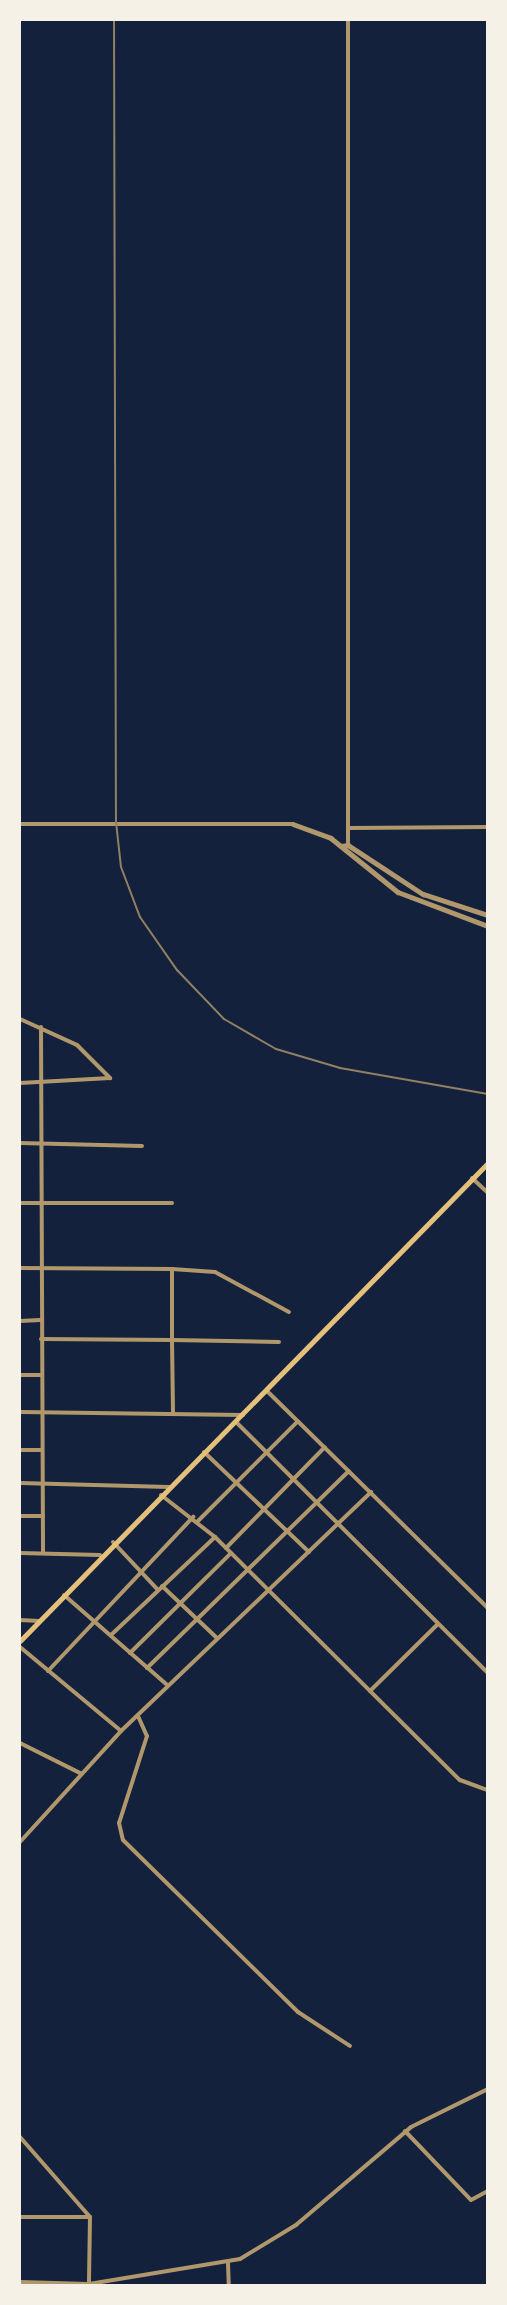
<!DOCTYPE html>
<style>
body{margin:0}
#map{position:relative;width:507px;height:2305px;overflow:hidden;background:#14213d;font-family:"Noto Sans",sans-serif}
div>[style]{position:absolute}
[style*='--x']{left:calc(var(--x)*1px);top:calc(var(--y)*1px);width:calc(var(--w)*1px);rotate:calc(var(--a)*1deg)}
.minor>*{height:4px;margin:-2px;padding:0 2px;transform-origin:2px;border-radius:2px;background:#b1986c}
.tertiary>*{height:4.5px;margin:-2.25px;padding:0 2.25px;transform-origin:2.25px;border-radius:2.25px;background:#b1986c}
.secondary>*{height:4.5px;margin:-2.25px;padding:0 2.25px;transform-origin:2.25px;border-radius:2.25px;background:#e5c07b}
.rail>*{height:2px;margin:-1px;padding:0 1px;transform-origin:1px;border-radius:1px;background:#918062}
span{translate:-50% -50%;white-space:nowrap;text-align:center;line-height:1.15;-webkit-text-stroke:6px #f6f1e7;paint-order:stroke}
.frame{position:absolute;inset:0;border:21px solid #f6f1e7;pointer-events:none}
</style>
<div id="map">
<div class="minor">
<i style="--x:348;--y:20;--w:825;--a:90"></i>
<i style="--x:348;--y:828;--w:140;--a:-0.4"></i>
<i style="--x:20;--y:1019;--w:63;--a:24.5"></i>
<i style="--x:77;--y:1045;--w:47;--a:45"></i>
<i style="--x:110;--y:1078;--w:90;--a:176.8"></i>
<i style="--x:41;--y:1027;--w:526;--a:89.78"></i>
<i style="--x:20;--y:1143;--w:122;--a:1.4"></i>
<i style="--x:472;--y:1178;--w:22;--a:43"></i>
<i style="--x:20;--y:1203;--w:152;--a:0"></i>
<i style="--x:20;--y:1268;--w:152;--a:0.4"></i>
<i style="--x:172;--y:1269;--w:71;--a:90"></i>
<i style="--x:172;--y:1340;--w:107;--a:1.1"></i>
<i style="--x:172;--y:1269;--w:43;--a:4"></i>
<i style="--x:215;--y:1272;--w:84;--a:28.4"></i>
<i style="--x:20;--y:1321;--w:20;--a:-3"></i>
<i style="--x:41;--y:1339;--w:131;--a:0.4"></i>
<i style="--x:172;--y:1340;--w:72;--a:89.2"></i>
<i style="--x:20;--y:1375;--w:21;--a:0"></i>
<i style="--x:267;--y:1391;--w:310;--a:44.5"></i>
<i style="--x:20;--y:1412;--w:223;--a:0.8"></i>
<i style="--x:236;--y:1422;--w:356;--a:44.9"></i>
<i style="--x:20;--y:1450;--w:21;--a:0"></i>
<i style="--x:204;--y:1452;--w:145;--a:43.6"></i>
<i style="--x:20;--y:1483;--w:149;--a:1.5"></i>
<i style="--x:161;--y:1495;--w:68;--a:37.9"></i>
<i style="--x:215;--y:1537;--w:345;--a:44.8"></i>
<i style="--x:460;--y:1780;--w:30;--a:20"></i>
<i style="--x:20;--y:1516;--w:23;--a:0"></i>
<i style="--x:198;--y:1521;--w:141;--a:-45"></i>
<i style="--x:113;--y:1542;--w:66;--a:46.8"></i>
<i style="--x:226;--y:1548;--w:141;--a:-45.6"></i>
<i style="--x:20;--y:1553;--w:80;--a:1.4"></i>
<i style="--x:162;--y:1586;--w:76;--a:43.4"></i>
<i style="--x:64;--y:1595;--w:137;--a:41.1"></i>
<i style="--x:20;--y:1620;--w:19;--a:3"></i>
<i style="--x:111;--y:1635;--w:143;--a:-43.3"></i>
<i style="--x:20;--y:1647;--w:131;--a:39.7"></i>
<i style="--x:130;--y:1653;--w:142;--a:-44.7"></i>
<i style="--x:147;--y:1668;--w:282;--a:-44.3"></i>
<i style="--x:48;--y:1671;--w:212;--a:-46.7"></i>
<i style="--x:370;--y:1691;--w:95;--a:-44.6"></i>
<i style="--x:138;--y:1716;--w:22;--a:66"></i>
<i style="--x:147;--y:1736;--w:91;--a:107.8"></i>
<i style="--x:119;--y:1823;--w:17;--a:77"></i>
<i style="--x:123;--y:1840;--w:245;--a:44.5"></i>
<i style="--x:298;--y:2012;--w:62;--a:33.2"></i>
<i style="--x:20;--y:1743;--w:69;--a:26.6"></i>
<i style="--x:20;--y:1842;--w:150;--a:-47.7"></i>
<i style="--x:121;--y:1731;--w:346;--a:-43.7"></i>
<i style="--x:405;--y:2131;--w:95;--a:46.3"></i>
<i style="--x:471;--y:2200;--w:19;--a:-28"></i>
<i style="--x:20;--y:2137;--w:106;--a:48.8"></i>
<i style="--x:20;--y:2217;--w:70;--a:0"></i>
<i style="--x:90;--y:2217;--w:67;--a:90.9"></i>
<i style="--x:228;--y:2263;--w:23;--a:88"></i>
<i style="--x:20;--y:2282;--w:69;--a:1.7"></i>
<i style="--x:89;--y:2284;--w:153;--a:-9.4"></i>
<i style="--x:240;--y:2259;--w:66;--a:-31.3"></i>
<i style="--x:296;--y:2225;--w:151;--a:-40.4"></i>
<i style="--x:411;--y:2127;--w:86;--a:-26.3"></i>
</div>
<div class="tertiary">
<i style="--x:20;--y:824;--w:273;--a:0"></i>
<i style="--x:293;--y:824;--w:40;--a:20.2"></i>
<i style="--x:331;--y:838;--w:86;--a:38.9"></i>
<i style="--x:398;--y:892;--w:96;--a:20.7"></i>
<i style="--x:341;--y:846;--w:7;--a:-8"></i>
<i style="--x:348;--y:845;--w:90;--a:33.2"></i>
<i style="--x:423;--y:894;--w:68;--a:17.9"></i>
</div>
<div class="secondary">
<i style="--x:20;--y:1641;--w:669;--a:-45.61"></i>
</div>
<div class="rail">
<i style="--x:114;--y:20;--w:802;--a:89.86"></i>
<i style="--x:116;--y:822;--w:45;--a:83.7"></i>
<i style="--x:121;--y:867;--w:53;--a:69.2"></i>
<i style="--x:140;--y:917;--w:65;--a:55.1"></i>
<i style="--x:177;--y:970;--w:68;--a:46.2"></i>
<i style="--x:224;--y:1019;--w:60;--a:30"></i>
<i style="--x:276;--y:1049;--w:67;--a:16.5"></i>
<i style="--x:340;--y:1068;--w:150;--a:10"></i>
</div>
<div class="frame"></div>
</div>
